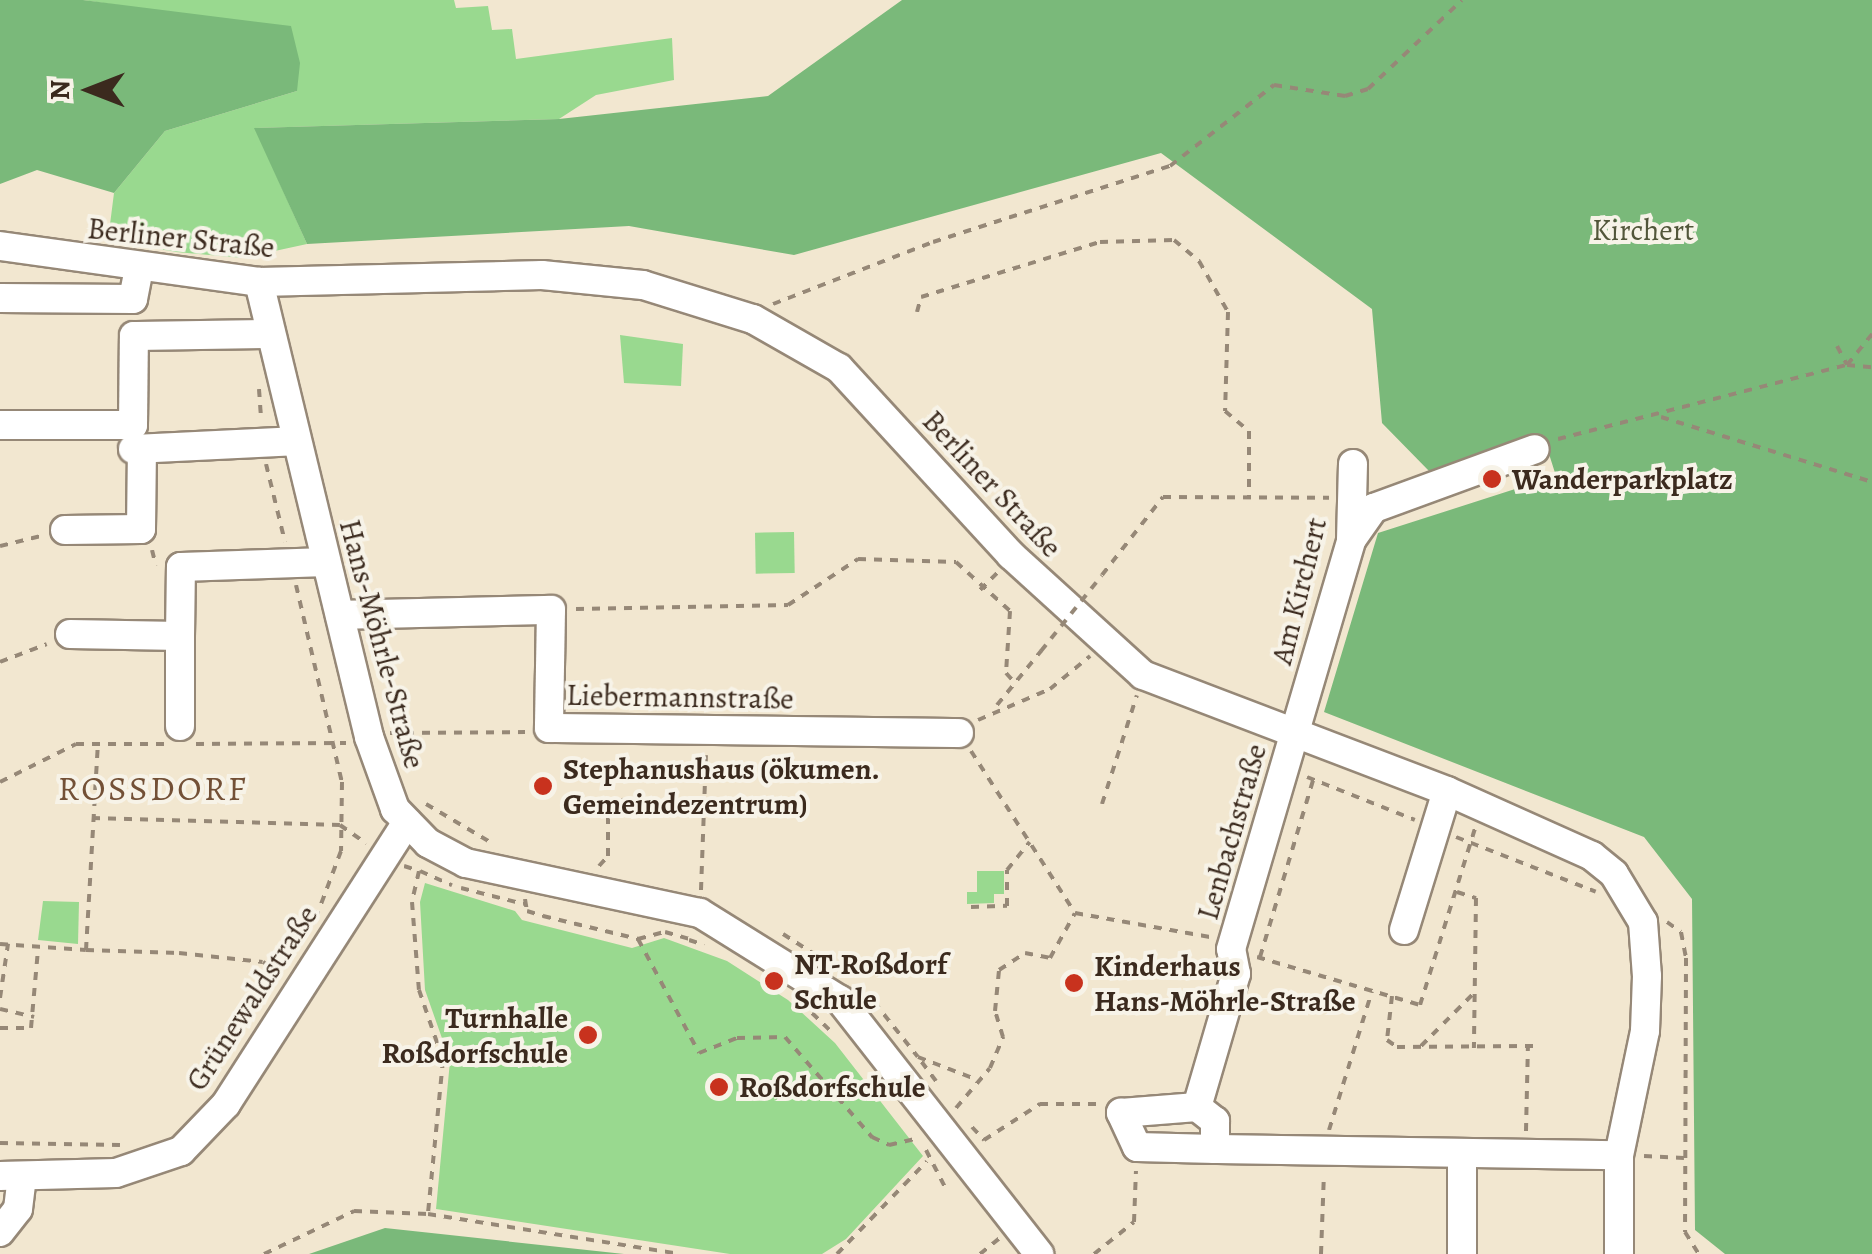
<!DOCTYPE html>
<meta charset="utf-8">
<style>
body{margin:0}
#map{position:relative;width:1872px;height:1254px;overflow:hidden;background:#f2e7d0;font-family:Alegreya,serif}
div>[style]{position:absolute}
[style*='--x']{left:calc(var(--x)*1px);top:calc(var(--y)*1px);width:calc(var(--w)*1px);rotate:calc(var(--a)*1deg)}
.green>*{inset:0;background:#99d98f;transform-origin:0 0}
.forest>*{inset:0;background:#7ab97a}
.path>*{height:4px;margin-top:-2px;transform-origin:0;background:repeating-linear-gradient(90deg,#968877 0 8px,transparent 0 16px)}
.roads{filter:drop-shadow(2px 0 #968877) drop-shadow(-2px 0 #968877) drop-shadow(0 2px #968877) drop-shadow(0 -2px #968877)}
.minor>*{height:28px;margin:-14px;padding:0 14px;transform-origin:14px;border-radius:14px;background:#fff}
.path-bridge>*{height:4px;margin-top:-2px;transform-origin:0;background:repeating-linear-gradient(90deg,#968877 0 8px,transparent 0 16px)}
.dots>*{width:28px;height:28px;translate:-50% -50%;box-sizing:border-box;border:5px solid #f7f3e8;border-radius:50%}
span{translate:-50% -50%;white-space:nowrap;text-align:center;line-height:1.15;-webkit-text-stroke:8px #f7f3e8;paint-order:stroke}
.park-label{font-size:30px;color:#52563a}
.street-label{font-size:30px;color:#3b2a1e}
.poi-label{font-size:30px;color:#3b2a1e;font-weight:700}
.left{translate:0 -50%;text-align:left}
.right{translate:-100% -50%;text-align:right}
.quarter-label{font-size:35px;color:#735036;letter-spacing:2.5px}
.north{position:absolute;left:40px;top:40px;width:100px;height:100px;-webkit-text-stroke:8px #f7f3e8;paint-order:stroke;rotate:270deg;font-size:28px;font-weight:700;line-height:40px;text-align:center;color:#3b2a1e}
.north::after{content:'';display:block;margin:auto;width:35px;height:45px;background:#3b2a1e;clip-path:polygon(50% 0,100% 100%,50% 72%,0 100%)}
</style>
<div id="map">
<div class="green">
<i style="clip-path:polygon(83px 0,454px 0,456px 8px,488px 6px,492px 30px,512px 29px,516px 59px,672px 38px,674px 80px,596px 95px,559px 119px,255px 128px,307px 244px,243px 258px,176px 252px,108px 240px,114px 193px,165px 131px,297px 91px,117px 5px)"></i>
<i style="clip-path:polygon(620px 335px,683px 344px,681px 386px,624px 383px)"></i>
<i style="left:794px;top:532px;width:41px;height:39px;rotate:89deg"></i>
<i style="clip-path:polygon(977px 871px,1004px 871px,1004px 894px,994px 894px,994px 903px,967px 904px,967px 892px,977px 892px)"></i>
<i style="clip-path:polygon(425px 883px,515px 911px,522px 920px,632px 948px,664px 938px,727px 961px,788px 1000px,835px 1043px,923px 1156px,846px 1239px,822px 1254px,730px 1254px,436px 1209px,450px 1061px,425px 990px,420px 902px)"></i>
<i style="clip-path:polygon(43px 901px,79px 902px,78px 944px,38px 940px)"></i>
</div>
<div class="forest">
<i style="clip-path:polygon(0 0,83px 0,291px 26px,300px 63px,297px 91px,165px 131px,114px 193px,37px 170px,0 184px)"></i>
<i style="clip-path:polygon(902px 0,1872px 0,1872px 1254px,1725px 1254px,1695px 1230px,1692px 899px,1644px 837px,1324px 712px,1378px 533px,1556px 476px,1543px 435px,1429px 471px,1382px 423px,1372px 309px,1161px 153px,794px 255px,629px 226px,307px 244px,254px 128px,559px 119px,768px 96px)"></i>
<i style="clip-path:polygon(385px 1228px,624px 1254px,309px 1254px)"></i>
</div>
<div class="path">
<i style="--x:773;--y:304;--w:172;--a:-21.2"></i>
<i style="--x:933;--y:242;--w:249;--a:-17.8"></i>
<i style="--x:1170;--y:166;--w:132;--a:-37.9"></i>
<i style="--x:1274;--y:85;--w:72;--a:8.8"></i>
<i style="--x:1345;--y:96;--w:24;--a:-17"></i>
<i style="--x:1368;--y:89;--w:129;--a:-43.4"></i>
<i style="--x:917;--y:312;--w:16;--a:-75"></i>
<i style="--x:921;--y:297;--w:187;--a:-17.1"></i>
<i style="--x:1100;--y:242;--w:74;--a:-1.5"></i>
<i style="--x:1174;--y:240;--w:33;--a:40"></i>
<i style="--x:1199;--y:261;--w:59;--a:60.4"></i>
<i style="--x:1228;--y:312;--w:99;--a:91.7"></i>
<i style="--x:1225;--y:411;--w:31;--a:40"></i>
<i style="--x:1249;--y:431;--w:66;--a:90"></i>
<i style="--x:1837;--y:346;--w:21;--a:62"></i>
<i style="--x:1847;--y:365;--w:40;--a:-51"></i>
<i style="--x:259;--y:389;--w:31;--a:86"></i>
<i style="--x:1661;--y:417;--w:221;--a:17.1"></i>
<i style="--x:1558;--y:439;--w:298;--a:-14.4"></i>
<i style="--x:1847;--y:365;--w:25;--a:5"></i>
<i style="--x:266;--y:464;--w:80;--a:76.3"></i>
<i style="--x:0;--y:546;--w:42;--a:-13.7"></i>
<i style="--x:152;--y:550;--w:16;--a:76"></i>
<i style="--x:1102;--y:575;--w:99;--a:-52"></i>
<i style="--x:1163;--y:497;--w:166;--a:0.3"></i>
<i style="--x:296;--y:585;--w:202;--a:76.9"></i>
<i style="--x:342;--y:782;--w:69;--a:90.8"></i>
<i style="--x:341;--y:851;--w:68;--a:110.6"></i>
<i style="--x:980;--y:590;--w:25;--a:-45"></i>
<i style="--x:576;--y:609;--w:212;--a:-1.1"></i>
<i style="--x:788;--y:605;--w:84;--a:-33.3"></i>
<i style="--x:858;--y:559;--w:98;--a:1.8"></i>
<i style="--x:956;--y:562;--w:73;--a:42.2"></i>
<i style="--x:1010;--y:611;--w:62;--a:93.7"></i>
<i style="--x:1006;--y:673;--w:13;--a:48"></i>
<i style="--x:0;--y:662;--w:50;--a:-21"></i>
<i style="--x:997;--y:705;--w:70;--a:-50.8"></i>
<i style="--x:978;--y:720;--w:78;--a:-23.3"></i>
<i style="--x:1050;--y:689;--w:52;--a:-39.5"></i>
<i style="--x:390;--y:733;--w:135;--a:-0.4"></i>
<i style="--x:196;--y:744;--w:150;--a:-0.4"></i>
<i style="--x:971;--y:751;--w:193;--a:57.3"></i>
<i style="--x:1075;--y:913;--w:137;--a:10.1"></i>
<i style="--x:1307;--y:777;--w:116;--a:21.7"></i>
<i style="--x:0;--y:782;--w:85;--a:-26.6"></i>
<i style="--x:76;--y:744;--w:91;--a:0"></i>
<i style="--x:426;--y:804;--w:74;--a:30.7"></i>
<i style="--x:1102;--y:804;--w:114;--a:-72.2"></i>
<i style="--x:92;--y:818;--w:248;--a:1.6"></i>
<i style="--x:340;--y:825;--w:32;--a:35"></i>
<i style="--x:1456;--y:837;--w:150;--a:21.4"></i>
<i style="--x:404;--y:866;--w:16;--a:18"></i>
<i style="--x:419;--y:871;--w:32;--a:103"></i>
<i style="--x:412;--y:902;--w:88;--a:85.5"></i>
<i style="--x:419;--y:990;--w:74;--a:71.1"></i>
<i style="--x:443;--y:1060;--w:155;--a:95.6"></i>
<i style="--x:599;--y:866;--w:13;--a:-48"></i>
<i style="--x:608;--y:856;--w:40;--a:-90"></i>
<i style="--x:608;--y:816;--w:23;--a:-47"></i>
<i style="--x:420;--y:871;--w:35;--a:24"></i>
<i style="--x:461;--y:888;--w:65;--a:14.3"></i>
<i style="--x:701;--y:890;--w:135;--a:-87.9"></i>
<i style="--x:1457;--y:892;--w:20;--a:18"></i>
<i style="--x:1476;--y:898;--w:150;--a:90.8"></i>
<i style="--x:525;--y:899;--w:12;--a:81"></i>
<i style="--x:527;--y:911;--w:17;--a:17"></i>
<i style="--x:543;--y:916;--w:98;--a:13.6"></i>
<i style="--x:638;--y:939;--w:28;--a:-15"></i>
<i style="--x:665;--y:932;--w:26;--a:16"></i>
<i style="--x:971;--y:907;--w:36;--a:-2"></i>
<i style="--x:1007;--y:906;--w:36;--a:-90"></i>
<i style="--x:1007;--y:870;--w:36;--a:-51"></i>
<i style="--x:1667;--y:922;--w:17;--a:36"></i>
<i style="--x:1681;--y:932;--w:26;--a:79"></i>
<i style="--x:1686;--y:958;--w:274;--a:90.2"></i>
<i style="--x:1685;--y:1232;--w:26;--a:58"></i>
<i style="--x:783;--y:934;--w:70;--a:32.8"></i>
<i style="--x:638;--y:939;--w:129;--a:61.8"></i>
<i style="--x:699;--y:1053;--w:41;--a:-21.5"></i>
<i style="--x:737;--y:1038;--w:48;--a:-1.2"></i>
<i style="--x:785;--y:1037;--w:133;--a:49"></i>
<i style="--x:872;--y:1137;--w:19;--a:25"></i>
<i style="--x:889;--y:1145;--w:31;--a:-13"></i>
<i style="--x:689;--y:940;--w:16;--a:18"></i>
<i style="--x:0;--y:944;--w:86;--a:4"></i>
<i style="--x:86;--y:950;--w:207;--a:-86.7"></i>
<i style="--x:86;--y:950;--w:93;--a:1.8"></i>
<i style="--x:179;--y:953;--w:84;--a:6.1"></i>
<i style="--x:263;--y:962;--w:21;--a:29"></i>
<i style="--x:1257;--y:957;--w:170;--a:16.4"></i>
<i style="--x:1420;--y:1005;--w:185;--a:-72.7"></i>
<i style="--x:1260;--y:957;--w:185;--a:-73.3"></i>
<i style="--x:1392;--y:996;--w:44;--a:96.5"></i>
<i style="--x:1387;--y:1040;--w:12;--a:35"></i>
<i style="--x:1397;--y:1047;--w:144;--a:-0.4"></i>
<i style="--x:0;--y:998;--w:55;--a:-81.6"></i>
<i style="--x:874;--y:1002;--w:70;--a:51.3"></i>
<i style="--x:0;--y:1009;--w:35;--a:13"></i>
<i style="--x:812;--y:1013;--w:30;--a:44"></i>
<i style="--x:0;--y:1028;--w:31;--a:0"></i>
<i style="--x:31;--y:1028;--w:79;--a:-84.9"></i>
<i style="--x:1421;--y:1046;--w:75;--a:-45"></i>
<i style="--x:936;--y:1081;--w:30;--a:-127"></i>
<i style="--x:918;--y:1057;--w:61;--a:21.1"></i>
<i style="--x:956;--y:1108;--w:52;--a:-49.6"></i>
<i style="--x:990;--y:1068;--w:34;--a:-67"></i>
<i style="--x:1003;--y:1037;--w:27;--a:-107"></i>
<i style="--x:995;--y:1011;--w:41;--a:-84.4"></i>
<i style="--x:999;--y:970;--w:31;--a:-33"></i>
<i style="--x:1025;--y:953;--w:25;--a:11"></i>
<i style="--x:1050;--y:958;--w:51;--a:-60.9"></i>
<i style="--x:972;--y:1127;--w:18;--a:47"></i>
<i style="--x:1329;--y:1130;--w:145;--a:-72.8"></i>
<i style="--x:1526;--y:1131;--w:85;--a:-88.7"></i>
<i style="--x:984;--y:1140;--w:67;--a:-32.7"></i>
<i style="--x:1040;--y:1104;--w:58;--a:0"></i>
<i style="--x:0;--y:1143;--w:120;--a:1"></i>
<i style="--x:926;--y:1150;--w:44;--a:62.9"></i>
<i style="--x:1644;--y:1156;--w:40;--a:2.9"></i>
<i style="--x:264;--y:1254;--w:100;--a:-25.5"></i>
<i style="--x:354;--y:1211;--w:74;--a:2.3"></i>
<i style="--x:428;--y:1214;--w:255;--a:9"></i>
<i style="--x:837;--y:1254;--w:129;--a:-45.9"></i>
<i style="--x:980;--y:1254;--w:26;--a:-39"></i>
<i style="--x:1094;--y:1254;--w:51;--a:-38.7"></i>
<i style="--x:1134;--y:1222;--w:51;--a:-87.8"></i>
<i style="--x:1321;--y:1254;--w:80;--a:-87.9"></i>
</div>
<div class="roads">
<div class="minor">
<i style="--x:0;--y:246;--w:261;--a:7.9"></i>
<i style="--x:259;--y:282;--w:283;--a:-1.4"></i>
<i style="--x:542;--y:275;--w:101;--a:5.7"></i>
<i style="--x:643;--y:285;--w:115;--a:17.2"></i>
<i style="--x:753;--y:319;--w:99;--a:29.7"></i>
<i style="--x:839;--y:368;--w:254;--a:47.4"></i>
<i style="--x:1011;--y:555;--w:178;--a:42.3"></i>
<i style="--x:1143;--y:675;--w:325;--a:20.9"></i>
<i style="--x:1447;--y:791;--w:159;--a:24.1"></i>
<i style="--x:1592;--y:856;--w:28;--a:39"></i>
<i style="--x:1614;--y:874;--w:56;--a:58.9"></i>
<i style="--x:1643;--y:922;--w:54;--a:85.8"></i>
<i style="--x:1647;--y:976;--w:55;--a:92.1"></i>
<i style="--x:1645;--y:1031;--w:127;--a:101.8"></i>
<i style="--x:1619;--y:1155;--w:99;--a:90"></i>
<i style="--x:259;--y:282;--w:468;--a:76.4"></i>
<i style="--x:369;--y:737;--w:77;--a:70.1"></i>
<i style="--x:395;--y:809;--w:47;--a:45.9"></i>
<i style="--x:428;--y:843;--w:43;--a:27.8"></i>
<i style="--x:466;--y:863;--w:239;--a:12.1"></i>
<i style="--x:700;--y:913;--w:165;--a:31.9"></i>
<i style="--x:840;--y:1000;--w:323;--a:51.9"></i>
<i style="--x:0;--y:298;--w:133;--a:0.4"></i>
<i style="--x:133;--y:299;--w:32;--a:-79"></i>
<i style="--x:0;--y:425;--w:133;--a:0"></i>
<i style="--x:133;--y:425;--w:89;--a:-89.4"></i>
<i style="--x:134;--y:336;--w:133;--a:-0.9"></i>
<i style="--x:133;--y:449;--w:162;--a:-2.8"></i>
<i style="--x:65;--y:530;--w:76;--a:-0.8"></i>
<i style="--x:141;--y:529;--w:80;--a:-89.3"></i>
<i style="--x:1352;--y:539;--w:38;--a:-55"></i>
<i style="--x:1374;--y:508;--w:171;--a:-20.1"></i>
<i style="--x:340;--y:615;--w:211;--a:-1.4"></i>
<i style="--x:551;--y:610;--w:118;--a:91"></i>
<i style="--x:549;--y:728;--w:410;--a:0.7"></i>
<i style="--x:70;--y:634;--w:110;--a:1"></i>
<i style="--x:180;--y:636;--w:69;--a:-89.2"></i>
<i style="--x:181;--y:567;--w:145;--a:-2"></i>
<i style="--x:180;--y:726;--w:90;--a:-90"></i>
<i style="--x:1404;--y:930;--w:145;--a:-72.8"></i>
<i style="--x:1197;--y:1107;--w:139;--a:-73.7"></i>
<i style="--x:1236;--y:974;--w:25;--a:-101"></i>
<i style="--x:1231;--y:949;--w:426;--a:-73.6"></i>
<i style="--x:1351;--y:540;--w:76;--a:-88.5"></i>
<i style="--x:1197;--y:1107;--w:23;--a:38"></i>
<i style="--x:1215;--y:1121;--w:28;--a:90"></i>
<i style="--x:1215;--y:1149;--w:78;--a:-178.5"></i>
<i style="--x:1137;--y:1147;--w:38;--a:-115"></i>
<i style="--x:1121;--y:1113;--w:76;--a:-4.5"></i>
<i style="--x:1215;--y:1149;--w:404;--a:0.9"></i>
<i style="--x:1462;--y:1153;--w:101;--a:90"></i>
<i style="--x:0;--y:1176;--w:116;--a:-1.5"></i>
<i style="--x:116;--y:1173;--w:69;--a:-18.7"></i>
<i style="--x:181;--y:1151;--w:65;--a:-46.2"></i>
<i style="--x:226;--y:1104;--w:335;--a:-57.3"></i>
<i style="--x:0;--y:1232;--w:29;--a:-52"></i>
<i style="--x:18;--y:1209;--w:33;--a:-83"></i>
</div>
</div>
<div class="path-bridge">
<i style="--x:1041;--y:651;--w:97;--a:-51.2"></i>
</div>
<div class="dots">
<i style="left:1492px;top:479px;background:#c8321e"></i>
<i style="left:543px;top:786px;background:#c8321e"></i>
<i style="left:774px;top:981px;background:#c8321e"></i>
<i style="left:1074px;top:983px;background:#c8321e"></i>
<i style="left:588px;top:1035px;background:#c8321e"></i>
<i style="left:719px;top:1087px;background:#c8321e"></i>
</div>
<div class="park-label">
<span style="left:1643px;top:230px">Kirchert</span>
</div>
<div class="street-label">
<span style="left:181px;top:238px;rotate:6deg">Berliner Straße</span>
<span style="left:992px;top:484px;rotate:47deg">Berliner Straße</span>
<span style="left:1299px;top:591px;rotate:-76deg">Am Kirchert</span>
<span style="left:382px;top:644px;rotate:75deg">Hans-Möhrle-Straße</span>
<span style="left:680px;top:697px;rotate:1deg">Liebermannstraße</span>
<span style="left:1232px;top:832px;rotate:-74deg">Lenbachstraße</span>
<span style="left:252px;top:998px;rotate:-57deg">Grünewaldstraße</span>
</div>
<div class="poi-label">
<span class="left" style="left:1512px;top:479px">Wanderparkplatz</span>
<span class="left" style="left:563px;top:786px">Stephanushaus (ökumen.<br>Gemeindezentrum)</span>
<span class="left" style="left:794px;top:981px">NT-Roßdorf<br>Schule</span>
<span class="left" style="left:1094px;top:983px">Kinderhaus<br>Hans-Möhrle-Straße</span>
<span class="right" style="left:568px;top:1035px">Turnhalle<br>Roßdorfschule</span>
<span class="left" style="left:739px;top:1087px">Roßdorfschule</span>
</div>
<div class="quarter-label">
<span style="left:153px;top:788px">ROSSDORF</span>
</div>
<div class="north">N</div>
</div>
